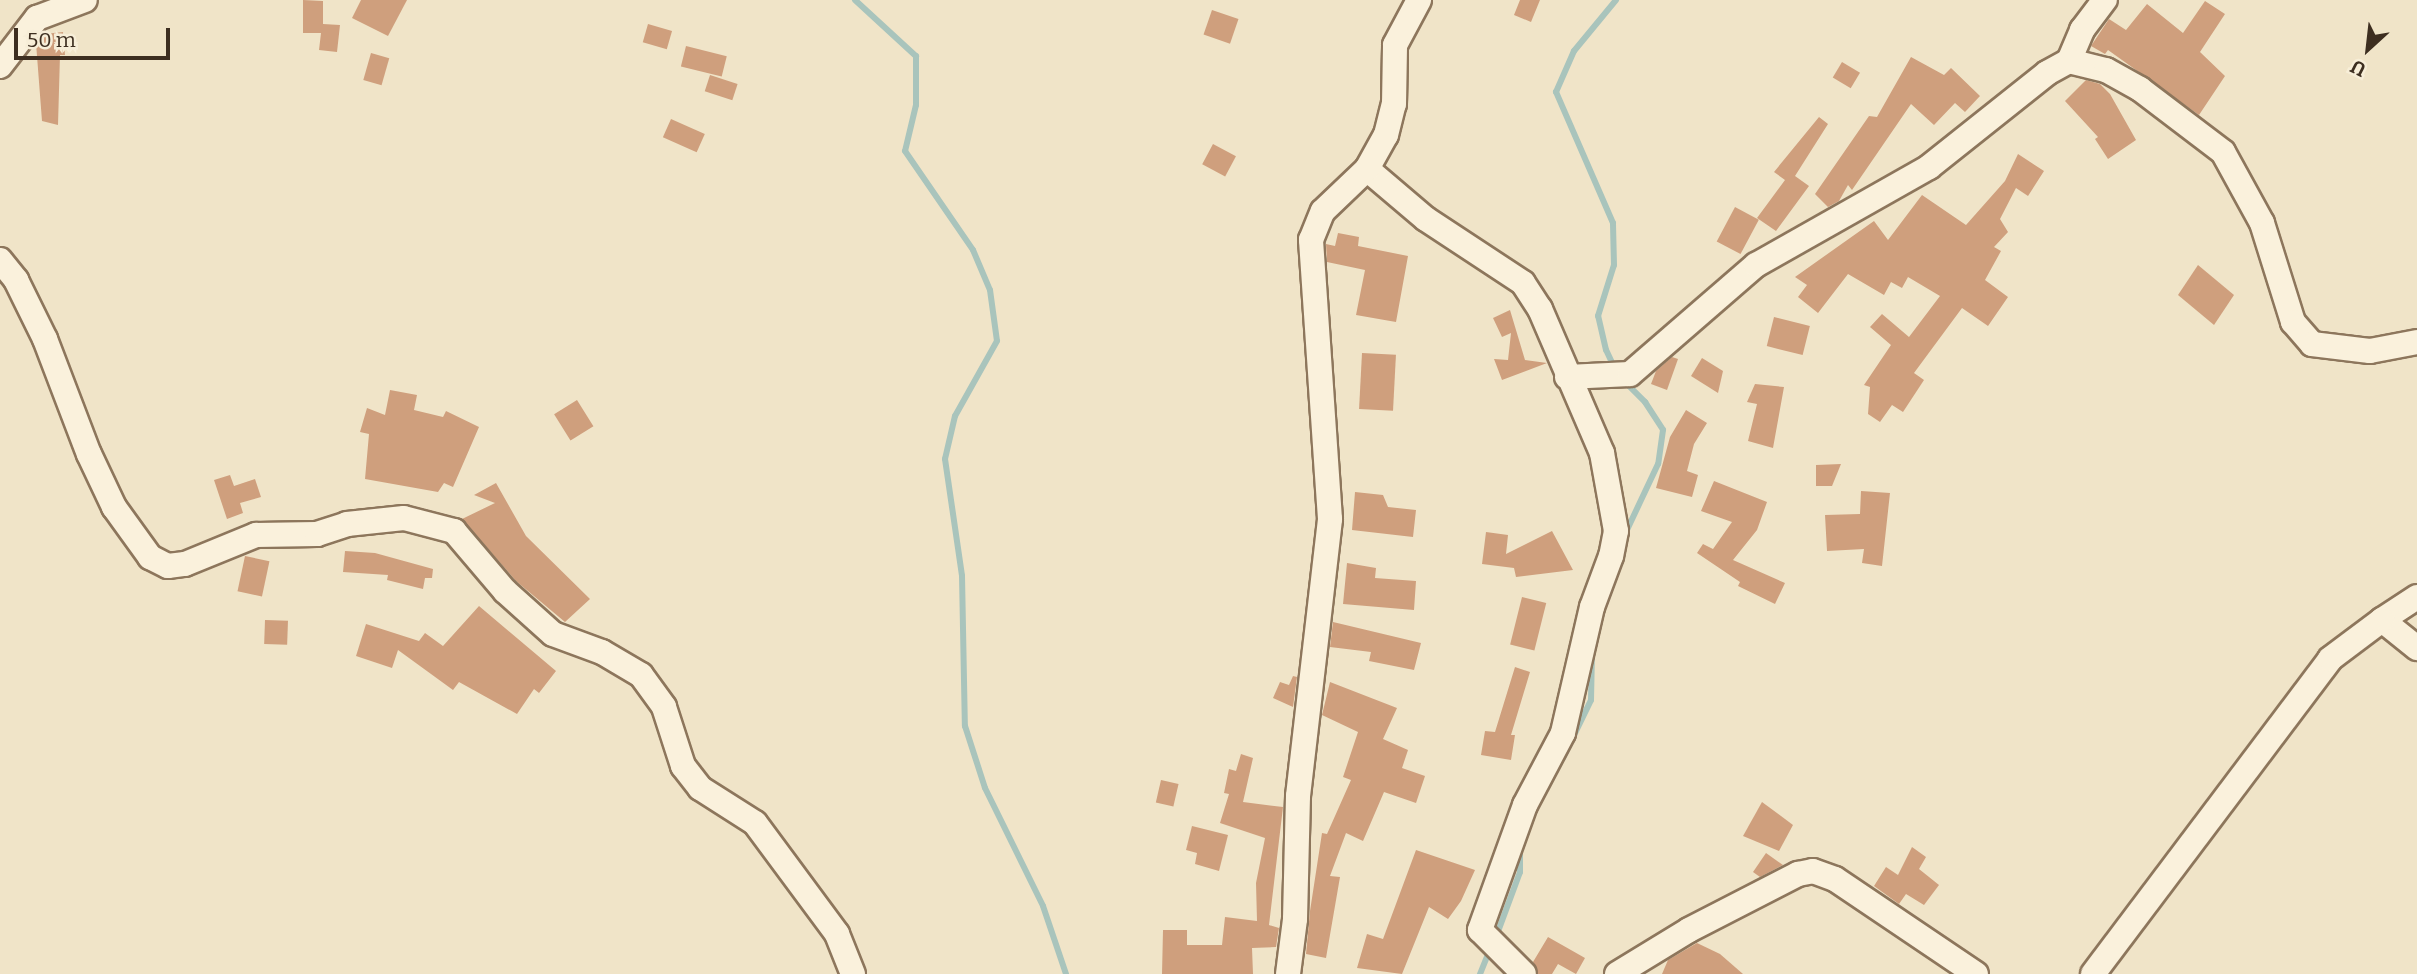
<!DOCTYPE html>
<style>
body{margin:0}
#map{position:relative;width:2417px;height:974px;overflow:hidden;background:#f0e4c8;font-family:Bitter,serif}
div>[style]{position:absolute}
[style*='--x']{left:calc(var(--x)*1px);top:calc(var(--y)*1px);width:calc(var(--w)*1px);rotate:calc(var(--a)*1deg)}
.stream>*{height:6px;margin:-3px;padding:0 3px;transform-origin:3px;border-radius:3px;background:#a9c4bc}
.building>*{inset:0;background:#cf9f7d;transform-origin:0 0}
.roads{filter:drop-shadow(2px 0 #8d765c) drop-shadow(-2px 0 #8d765c) drop-shadow(0 2px #8d765c) drop-shadow(0 -2px #8d765c)}
.minor>*{height:24px;margin:-12px;padding:0 12px;transform-origin:12px;border-radius:12px;background:#faf1dc}
span{translate:-50% -50%;white-space:nowrap;text-align:center;line-height:1.15;-webkit-text-stroke:5px #f7eed8;paint-order:stroke}
.north{position:absolute;left:2333px;top:14px;width:70px;height:70px;-webkit-text-stroke:5px #f7eed8;paint-order:stroke;rotate:207deg;font-size:19px;font-weight:700;line-height:28px;text-align:center;color:#3d2e20}
.north::after{content:'';display:block;margin:auto;width:24px;height:32px;background:#3d2e20;clip-path:polygon(50% 0,100% 100%,50% 72%,0 100%)}
.scale{position:absolute;left:14px;top:28px;width:156px;height:32px;box-sizing:border-box;border:4px solid #3d2e20;border-top:0;padding-left:9px;font-size:21px;line-height:24px;white-space:nowrap;color:#3d2e20;-webkit-text-stroke:5px #f7eed8;paint-order:stroke}
</style>
<div id="map">
<div class="stream">
<i style="--x:855;--y:0;--w:83;--a:42.6"></i>
<i style="--x:916;--y:56;--w:49;--a:90"></i>
<i style="--x:916;--y:105;--w:47;--a:103.4"></i>
<i style="--x:905;--y:151;--w:120;--a:55.5"></i>
<i style="--x:973;--y:250;--w:43;--a:67"></i>
<i style="--x:990;--y:290;--w:51;--a:82.2"></i>
<i style="--x:997;--y:341;--w:86;--a:119.2"></i>
<i style="--x:955;--y:416;--w:44;--a:103.1"></i>
<i style="--x:945;--y:459;--w:118;--a:81.7"></i>
<i style="--x:962;--y:576;--w:150;--a:88.9"></i>
<i style="--x:965;--y:726;--w:65;--a:72.1"></i>
<i style="--x:985;--y:788;--w:131;--a:63.8"></i>
<i style="--x:1043;--y:906;--w:72;--a:71.3"></i>
<i style="--x:1615;--y:369;--w:21;--a:-115"></i>
<i style="--x:1606;--y:350;--w:35;--a:-103"></i>
<i style="--x:1598;--y:316;--w:53;--a:-72.6"></i>
<i style="--x:1614;--y:265;--w:42;--a:-91.4"></i>
<i style="--x:1613;--y:223;--w:143;--a:-113.5"></i>
<i style="--x:1556;--y:92;--w:45;--a:-66.3"></i>
<i style="--x:1574;--y:51;--w:66;--a:-50.5"></i>
<i style="--x:1624;--y:381;--w:30;--a:45"></i>
<i style="--x:1645;--y:402;--w:33;--a:57"></i>
<i style="--x:1663;--y:430;--w:34;--a:98"></i>
<i style="--x:1658;--y:464;--w:77;--a:115.2"></i>
<i style="--x:1563;--y:758;--w:64;--a:-64.2"></i>
<i style="--x:1591;--y:700;--w:47;--a:-88.8"></i>
<i style="--x:1496;--y:937;--w:69;--a:-69.7"></i>
<i style="--x:1520;--y:872;--w:24;--a:-90"></i>
<i style="--x:1480;--y:974;--w:29;--a:-68"></i>
</div>
<div class="building">
<i style="clip-path:polygon(303px 0,323px 1px,323px 24px,340px 25px,337px 52px,319px 50px,321px 33px,303px 33px)"></i>
<i style="clip-path:polygon(361px 0,407px 0,388px 36px,352px 18px)"></i>
<i style="clip-path:polygon(1520px 0,1540px 0,1531px 22px,1514px 15px)"></i>
<i style="clip-path:polygon(2205px 1px,2225px 14px,2200px 52px,2225px 76px,2199px 115px,2108px 50px,2105px 54px,2091px 46px,2109px 19px,2126px 30px,2147px 4px,2183px 33px)"></i>
<i style="left:1212px;top:10px;width:28px;height:26px;rotate:19deg"></i>
<i style="left:648px;top:24px;width:25px;height:19px;rotate:16deg"></i>
<i style="clip-path:polygon(63px 32px,65px 55px,60px 55px,58px 125px,42px 121px,36px 43px,44px 34px)"></i>
<i style="left:686px;top:46px;width:42px;height:21px;rotate:14deg"></i>
<i style="left:371px;top:53px;width:19px;height:28px;rotate:16deg"></i>
<i style="clip-path:polygon(1911px 57px,1944px 75px,1951px 68px,1980px 96px,1965px 112px,1955px 103px,1934px 125px,1911px 104px,1852px 190px,1848px 185px,1839px 201px,1828px 207px,1815px 194px,1869px 116px,1877px 117px)"></i>
<i style="left:1842px;top:62px;width:21px;height:18px;rotate:31deg"></i>
<i style="left:710px;top:75px;width:29px;height:17px;rotate:18deg"></i>
<i style="clip-path:polygon(2086px 80px,2100px 84px,2110px 94px,2136px 140px,2108px 159px,2095px 139px,2098px 137px,2065px 101px)"></i>
<i style="clip-path:polygon(1819px 117px,1828px 124px,1795px 176px,1809px 186px,1776px 231px,1757px 218px,1785px 180px,1774px 172px)"></i>
<i style="left:671px;top:119px;width:37px;height:20px;rotate:24deg"></i>
<i style="left:1213px;top:144px;width:26px;height:23px;rotate:28deg"></i>
<i style="clip-path:polygon(2018px 154px,2044px 171px,2028px 196px,2016px 188px,2000px 219px,2008px 232px,1994px 247px,2001px 251px,1985px 280px,2008px 297px,1988px 326px,1962px 308px,1914px 373px,1924px 380px,1903px 412px,1892px 405px,1880px 422px,1868px 414px,1870px 387px,1864px 385px,1891px 345px,1870px 327px,1882px 314px,1909px 337px,1940px 296px,1908px 277px,1902px 288px,1891px 282px,1884px 295px,1848px 274px,1818px 313px,1798px 297px,1807px 285px,1795px 277px,1874px 221px,1888px 240px,1922px 195px,1966px 225px,2005px 181px)"></i>
<i style="left:1735px;top:207px;width:27px;height:39px;rotate:28deg"></i>
<i style="clip-path:polygon(1338px 233px,1359px 237px,1358px 246px,1408px 256px,1396px 322px,1356px 315px,1365px 270px,1327px 262px,1326px 244px,1335px 246px)"></i>
<i style="clip-path:polygon(2198px 265px,2234px 295px,2214px 325px,2178px 295px)"></i>
<i style="clip-path:polygon(1510px 310px,1525px 360px,1547px 363px,1502px 380px,1494px 359px,1508px 360px,1511px 333px,1502px 337px,1493px 318px)"></i>
<i style="left:1774px;top:317px;width:37px;height:30px;rotate:14deg"></i>
<i style="left:1362px;top:353px;width:34px;height:56px;rotate:3deg"></i>
<i style="clip-path:polygon(1672px 357px,1678px 359px,1667px 390px,1651px 384px,1656px 371px)"></i>
<i style="clip-path:polygon(1702px 358px,1723px 371px,1718px 393px,1691px 376px)"></i>
<i style="clip-path:polygon(1755px 384px,1784px 387px,1773px 448px,1748px 441px,1757px 404px,1747px 402px)"></i>
<i style="clip-path:polygon(390px 390px,417px 395px,414px 410px,443px 417px,446px 411px,479px 427px,453px 487px,444px 483px,438px 492px,365px 479px,369px 434px,360px 432px,367px 408px,385px 415px)"></i>
<i style="left:577px;top:400px;width:31px;height:27px;rotate:58deg"></i>
<i style="clip-path:polygon(1686px 410px,1707px 423px,1694px 444px,1687px 471px,1698px 475px,1692px 497px,1656px 488px,1670px 437px)"></i>
<i style="clip-path:polygon(1841px 464px,1832px 486px,1816px 486px,1816px 465px)"></i>
<i style="clip-path:polygon(230px 475px,234px 486px,255px 479px,261px 497px,240px 503px,243px 513px,227px 519px,214px 480px)"></i>
<i style="clip-path:polygon(1714px 481px,1767px 502px,1757px 530px,1733px 560px,1785px 583px,1775px 604px,1738px 586px,1740px 582px,1697px 553px,1703px 544px,1713px 549px,1732px 522px,1701px 511px)"></i>
<i style="clip-path:polygon(496px 483px,526px 536px,590px 599px,565px 622px,516px 581px,462px 519px,495px 503px,474px 495px)"></i>
<i style="clip-path:polygon(1861px 491px,1890px 493px,1882px 566px,1862px 563px,1864px 549px,1827px 551px,1825px 515px,1860px 514px)"></i>
<i style="clip-path:polygon(1355px 492px,1383px 495px,1388px 507px,1416px 510px,1413px 537px,1352px 530px)"></i>
<i style="clip-path:polygon(1552px 531px,1573px 570px,1516px 577px,1514px 568px,1482px 564px,1486px 532px,1508px 535px,1506px 554px)"></i>
<i style="clip-path:polygon(345px 551px,375px 553px,433px 569px,432px 578px,425px 578px,423px 589px,387px 580px,388px 575px,343px 572px)"></i>
<i style="left:245px;top:556px;width:25px;height:36px;rotate:12deg"></i>
<i style="clip-path:polygon(1347px 563px,1376px 568px,1375px 578px,1416px 581px,1414px 610px,1343px 604px)"></i>
<i style="left:1522px;top:597px;width:25px;height:49px;rotate:14deg"></i>
<i style="clip-path:polygon(479px 606px,556px 671px,539px 693px,534px 689px,517px 714px,459px 682px,453px 690px,398px 650px,392px 668px,356px 656px,366px 624px,419px 641px,425px 633px,443px 646px)"></i>
<i style="left:265px;top:620px;width:23px;height:24px;rotate:2deg"></i>
<i style="clip-path:polygon(1333px 622px,1421px 643px,1414px 670px,1369px 661px,1371px 652px,1330px 647px)"></i>
<i style="clip-path:polygon(1515px 667px,1530px 672px,1511px 735px,1515px 735px,1511px 760px,1481px 755px,1485px 731px,1495px 732px)"></i>
<i style="clip-path:polygon(1293px 676px,1297px 677px,1293px 707px,1273px 698px,1280px 682px,1289px 685px)"></i>
<i style="clip-path:polygon(1330px 682px,1397px 708px,1383px 739px,1408px 750px,1402px 768px,1425px 776px,1416px 803px,1384px 792px,1363px 841px,1346px 833px,1330px 876px,1340px 877px,1326px 958px,1306px 954px,1310px 911px,1322px 833px,1327px 834px,1351px 780px,1343px 777px,1358px 732px,1322px 715px)"></i>
<i style="clip-path:polygon(1241px 754px,1253px 758px,1243px 802px,1283px 807px,1269px 925px,1279px 928px,1276px 947px,1252px 948px,1253px 974px,1162px 974px,1163px 930px,1187px 930px,1187px 945px,1222px 945px,1225px 917px,1257px 921px,1256px 883px,1265px 838px,1220px 823px,1229px 794px,1224px 793px,1229px 769px,1236px 771px)"></i>
<i style="left:1161px;top:780px;width:18px;height:23px;rotate:13deg"></i>
<i style="clip-path:polygon(1762px 802px,1793px 825px,1779px 851px,1743px 836px)"></i>
<i style="clip-path:polygon(1192px 826px,1228px 835px,1219px 871px,1195px 864px,1197px 853px,1186px 850px)"></i>
<i style="clip-path:polygon(1912px 847px,1926px 857px,1919px 869px,1939px 885px,1924px 905px,1906px 894px,1899px 904px,1874px 886px,1886px 867px,1898px 875px)"></i>
<i style="clip-path:polygon(1416px 850px,1475px 870px,1461px 901px,1448px 919px,1429px 907px,1402px 974px,1357px 968px,1367px 934px,1383px 939px)"></i>
<i style="clip-path:polygon(1766px 853px,1783px 865px,1760px 877px,1753px 872px)"></i>
<i style="clip-path:polygon(1548px 937px,1585px 958px,1576px 974px,1558px 964px,1552px 974px,1538px 974px,1533px 962px)"></i>
<i style="clip-path:polygon(1697px 943px,1720px 954px,1743px 974px,1662px 974px,1668px 960px)"></i>
</div>
<div class="roads">
<div class="minor">
<i style="--x:2069;--y:61;--w:34;--a:-67"></i>
<i style="--x:2082;--y:30;--w:38;--a:-53"></i>
<i style="--x:0;--y:66;--w:61;--a:-52.4"></i>
<i style="--x:37;--y:18;--w:51;--a:-20.6"></i>
<i style="--x:1367;--y:169;--w:77;--a:40.3"></i>
<i style="--x:1426;--y:219;--w:116;--a:33.4"></i>
<i style="--x:1523;--y:283;--w:31;--a:57"></i>
<i style="--x:1540;--y:309;--w:157;--a:66.7"></i>
<i style="--x:1602;--y:453;--w:79;--a:79.8"></i>
<i style="--x:1616;--y:531;--w:25;--a:101"></i>
<i style="--x:1611;--y:556;--w:54;--a:110.4"></i>
<i style="--x:1592;--y:607;--w:129;--a:103"></i>
<i style="--x:1563;--y:733;--w:81;--a:117.8"></i>
<i style="--x:1525;--y:805;--w:133;--a:109.8"></i>
<i style="--x:1480;--y:930;--w:62;--a:45"></i>
<i style="--x:0;--y:260;--w:26;--a:51"></i>
<i style="--x:16;--y:280;--w:66;--a:63.8"></i>
<i style="--x:45;--y:339;--w:123;--a:69.1"></i>
<i style="--x:89;--y:454;--w:59;--a:64.7"></i>
<i style="--x:114;--y:507;--w:62;--a:54.2"></i>
<i style="--x:150;--y:557;--w:20;--a:27"></i>
<i style="--x:168;--y:566;--w:17;--a:-7"></i>
<i style="--x:185;--y:564;--w:77;--a:-22.2"></i>
<i style="--x:256;--y:535;--w:61;--a:-0.9"></i>
<i style="--x:317;--y:534;--w:32;--a:-18"></i>
<i style="--x:347;--y:524;--w:57;--a:-6"></i>
<i style="--x:404;--y:518;--w:52;--a:14.6"></i>
<i style="--x:454;--y:531;--w:79;--a:49.6"></i>
<i style="--x:505;--y:591;--w:64;--a:41.9"></i>
<i style="--x:553;--y:634;--w:52;--a:20.2"></i>
<i style="--x:602;--y:652;--w:45;--a:30.5"></i>
<i style="--x:641;--y:675;--w:39;--a:54"></i>
<i style="--x:664;--y:707;--w:62;--a:72.1"></i>
<i style="--x:683;--y:766;--w:28;--a:52"></i>
<i style="--x:700;--y:788;--w:65;--a:32.5"></i>
<i style="--x:755;--y:823;--w:138;--a:53.5"></i>
<i style="--x:837;--y:934;--w:43;--a:68.2"></i>
<i style="--x:1567;--y:377;--w:63;--a:-2.7"></i>
<i style="--x:1630;--y:374;--w:167;--a:-40.9"></i>
<i style="--x:1756;--y:265;--w:199;--a:-29.5"></i>
<i style="--x:1929;--y:167;--w:151;--a:-38.5"></i>
<i style="--x:2047;--y:73;--w:25;--a:-29"></i>
<i style="--x:2069;--y:61;--w:38;--a:14"></i>
<i style="--x:2106;--y:70;--w:39;--a:29"></i>
<i style="--x:2140;--y:89;--w:104;--a:37.2"></i>
<i style="--x:2223;--y:152;--w:81;--a:61.2"></i>
<i style="--x:2262;--y:223;--w:104;--a:72.6"></i>
<i style="--x:2293;--y:322;--w:29;--a:49"></i>
<i style="--x:2312;--y:344;--w:58;--a:6.9"></i>
<i style="--x:2370;--y:351;--w:48;--a:-10.8"></i>
<i style="--x:2417;--y:597;--w:42;--a:146.7"></i>
<i style="--x:2382;--y:620;--w:45;--a:38.7"></i>
<i style="--x:1288;--y:974;--w:55;--a:-82.7"></i>
<i style="--x:1295;--y:919;--w:123;--a:-88.6"></i>
<i style="--x:1298;--y:796;--w:279;--a:-83.4"></i>
<i style="--x:1330;--y:519;--w:280;--a:-93.9"></i>
<i style="--x:1311;--y:240;--w:31;--a:-68"></i>
<i style="--x:1323;--y:211;--w:61;--a:-43.7"></i>
<i style="--x:1367;--y:169;--w:39;--a:-61"></i>
<i style="--x:1386;--y:135;--w:32;--a:-76"></i>
<i style="--x:1394;--y:104;--w:59;--a:-89"></i>
<i style="--x:1395;--y:45;--w:51;--a:-61.9"></i>
<i style="--x:1617;--y:974;--w:84;--a:-31.4"></i>
<i style="--x:1689;--y:930;--w:123;--a:-27.2"></i>
<i style="--x:1798;--y:874;--w:15;--a:-11"></i>
<i style="--x:1813;--y:871;--w:23;--a:20"></i>
<i style="--x:1835;--y:879;--w:170;--a:34"></i>
<i style="--x:2093;--y:974;--w:394;--a:-53"></i>
<i style="--x:2330;--y:659;--w:65;--a:-36.9"></i>
</div>
</div>
<div class="north">U</div>
<div class="scale">50 m</div>
</div>
